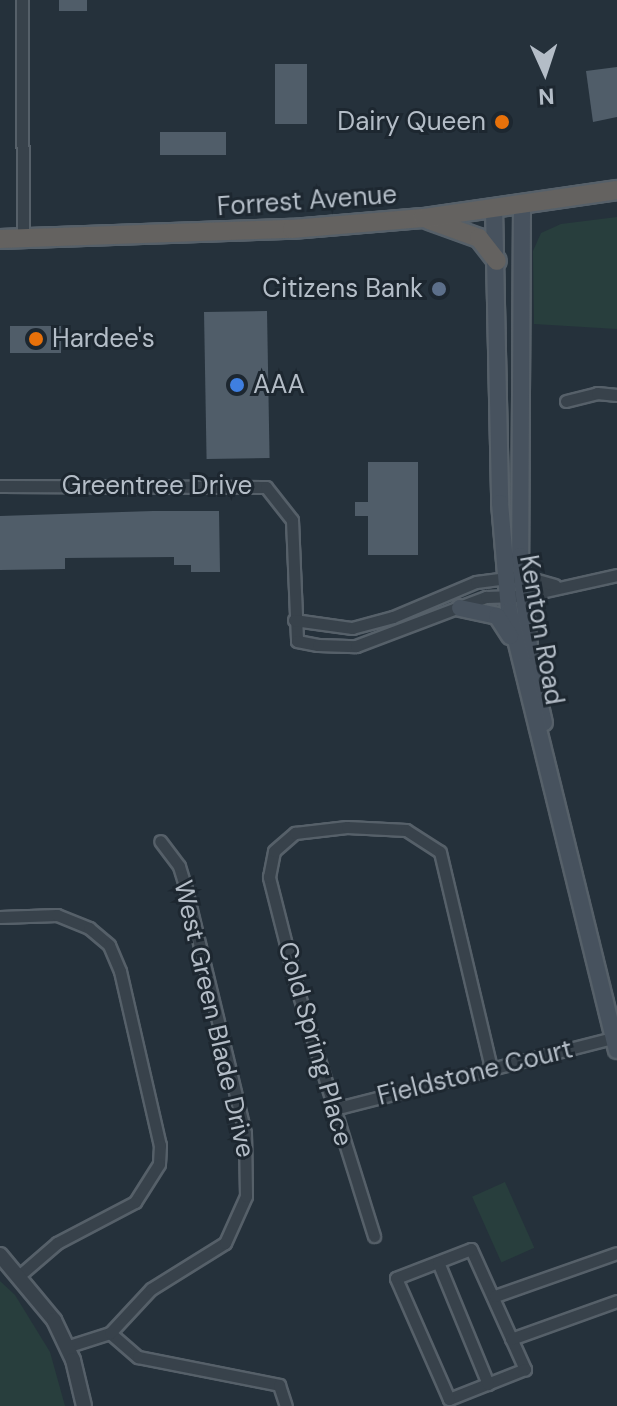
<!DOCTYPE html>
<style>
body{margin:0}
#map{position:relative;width:617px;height:1406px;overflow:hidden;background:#25313b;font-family:"DM Sans",sans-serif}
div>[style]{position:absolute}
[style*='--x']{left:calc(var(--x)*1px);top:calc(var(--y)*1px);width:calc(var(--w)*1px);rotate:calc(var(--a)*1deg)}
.green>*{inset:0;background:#283e3d;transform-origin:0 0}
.building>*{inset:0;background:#505d69;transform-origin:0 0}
.roads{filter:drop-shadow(2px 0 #566069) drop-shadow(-2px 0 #566069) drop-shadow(0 2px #566069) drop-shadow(0 -2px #566069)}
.minor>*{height:11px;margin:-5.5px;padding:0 5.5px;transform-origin:5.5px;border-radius:5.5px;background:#38424b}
.tertiary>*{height:14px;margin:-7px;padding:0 7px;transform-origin:7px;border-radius:7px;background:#38424b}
.secondary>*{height:16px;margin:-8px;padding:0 8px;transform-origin:8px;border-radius:8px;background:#47525e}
.trunk>*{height:18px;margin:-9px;padding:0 9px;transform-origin:9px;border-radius:9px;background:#646260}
.dots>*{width:22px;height:22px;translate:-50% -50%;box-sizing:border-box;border:4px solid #1d2730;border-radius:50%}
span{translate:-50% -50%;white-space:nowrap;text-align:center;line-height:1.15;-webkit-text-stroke:6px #1d2730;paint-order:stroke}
.poi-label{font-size:26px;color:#b4bdc7}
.right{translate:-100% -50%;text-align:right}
.left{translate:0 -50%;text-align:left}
.street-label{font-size:26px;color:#b4bdc7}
.north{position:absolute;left:505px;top:32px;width:80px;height:80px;-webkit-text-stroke:6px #1d2730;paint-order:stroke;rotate:177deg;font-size:22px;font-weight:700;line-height:32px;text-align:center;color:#b4bdc7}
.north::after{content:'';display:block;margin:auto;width:28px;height:36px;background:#b4bdc7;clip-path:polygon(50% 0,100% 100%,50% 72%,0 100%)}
</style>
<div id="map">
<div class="green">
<i style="clip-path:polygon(617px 217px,617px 329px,534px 324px,533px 251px,541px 233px,561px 224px)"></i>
<i style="left:505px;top:1182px;width:72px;height:36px;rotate:66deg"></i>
<i style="clip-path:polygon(0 1281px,15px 1295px,50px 1352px,65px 1406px,0 1406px)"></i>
</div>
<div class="building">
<i style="left:59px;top:0;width:28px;height:11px"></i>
<i style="left:275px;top:64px;width:32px;height:60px"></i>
<i style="clip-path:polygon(617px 67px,617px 117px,593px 122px,586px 71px)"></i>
<i style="left:160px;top:132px;width:66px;height:23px"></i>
<i style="left:267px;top:311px;width:147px;height:63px;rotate:89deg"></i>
<i style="left:10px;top:326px;width:51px;height:27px"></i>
<i style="clip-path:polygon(368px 462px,418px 462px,418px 555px,368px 555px,368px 516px,355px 516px,355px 502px,368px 502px)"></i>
<i style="clip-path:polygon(153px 511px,219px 511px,220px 572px,191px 572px,191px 565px,174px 565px,174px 557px,65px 558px,65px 569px,0 570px,0 516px)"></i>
</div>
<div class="roads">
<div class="minor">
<i style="--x:22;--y:0;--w:239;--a:89.8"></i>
<i style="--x:566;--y:401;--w:32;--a:-14"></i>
<i style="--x:597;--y:393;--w:20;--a:6"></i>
<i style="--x:0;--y:486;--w:266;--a:0.2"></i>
<i style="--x:266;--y:487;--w:42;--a:51.8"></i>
<i style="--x:292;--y:520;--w:121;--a:87.6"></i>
<i style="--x:297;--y:641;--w:21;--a:11"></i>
<i style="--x:318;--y:645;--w:38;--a:2"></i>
<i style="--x:356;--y:646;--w:139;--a:-20.7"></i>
<i style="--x:486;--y:597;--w:37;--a:-2"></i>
<i style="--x:523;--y:596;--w:96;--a:-12.6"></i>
<i style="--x:294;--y:620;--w:59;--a:7.9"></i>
<i style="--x:352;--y:628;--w:42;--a:-15"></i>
<i style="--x:393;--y:617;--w:90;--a:-22.9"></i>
<i style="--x:476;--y:582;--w:47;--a:-7.3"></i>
<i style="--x:523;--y:576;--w:33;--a:16"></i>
<i style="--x:0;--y:917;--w:57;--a:-2"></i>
<i style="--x:57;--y:915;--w:35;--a:22"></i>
<i style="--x:89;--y:928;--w:26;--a:40"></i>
<i style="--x:109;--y:945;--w:28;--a:67"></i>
<i style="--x:120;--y:971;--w:179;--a:77.1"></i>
<i style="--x:160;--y:1145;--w:19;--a:93"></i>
<i style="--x:159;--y:1164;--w:45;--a:122.3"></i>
<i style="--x:135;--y:1202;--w:88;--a:152.3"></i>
<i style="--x:57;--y:1243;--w:48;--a:139.3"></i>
<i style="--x:334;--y:1109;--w:292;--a:-14.3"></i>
<i style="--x:374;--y:1236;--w:256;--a:-107.3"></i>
<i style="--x:298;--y:992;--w:119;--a:-104.2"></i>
<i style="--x:269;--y:877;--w:26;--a:-79"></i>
<i style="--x:274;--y:851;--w:28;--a:-41"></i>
<i style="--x:295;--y:833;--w:52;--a:-6.6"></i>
<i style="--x:347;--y:827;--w:59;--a:2.9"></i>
<i style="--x:406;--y:830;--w:40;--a:32.9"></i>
<i style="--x:440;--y:852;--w:222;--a:76.7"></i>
<i style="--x:471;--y:1249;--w:132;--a:65.8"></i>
<i style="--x:525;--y:1369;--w:82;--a:158.5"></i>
<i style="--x:449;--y:1399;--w:132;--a:-113.7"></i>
<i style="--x:396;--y:1278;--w:80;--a:-21.1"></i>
<i style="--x:438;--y:1262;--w:132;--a:67.7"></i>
<i style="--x:495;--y:1296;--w:129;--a:-19.4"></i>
<i style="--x:110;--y:1333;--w:37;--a:41"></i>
<i style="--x:138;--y:1357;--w:144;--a:11.2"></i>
<i style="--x:279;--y:1385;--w:22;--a:72"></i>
<i style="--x:511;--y:1339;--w:113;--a:-19.7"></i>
<i style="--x:66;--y:1347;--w:46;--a:-17.7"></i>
<i style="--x:110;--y:1333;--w:60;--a:-47"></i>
<i style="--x:151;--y:1289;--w:87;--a:-31.9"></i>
<i style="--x:225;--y:1243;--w:51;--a:-65.9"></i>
<i style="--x:246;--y:1196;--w:63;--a:-90.9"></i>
<i style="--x:245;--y:1133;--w:251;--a:-103.6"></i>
<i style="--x:186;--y:889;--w:24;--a:-107"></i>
<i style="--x:179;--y:866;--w:31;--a:-127"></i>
</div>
<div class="tertiary">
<i style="--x:0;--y:1255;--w:85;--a:50.3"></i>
<i style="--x:54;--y:1320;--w:44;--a:64.6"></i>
<i style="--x:73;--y:1360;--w:47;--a:76.6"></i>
</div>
<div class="secondary">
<i style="--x:522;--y:204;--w:352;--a:90.3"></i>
<i style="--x:520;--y:556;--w:111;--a:84.3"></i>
<i style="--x:531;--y:666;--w:58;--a:77.2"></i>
<i style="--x:494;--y:208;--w:295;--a:88.8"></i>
<i style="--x:500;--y:503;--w:108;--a:85.2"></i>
<i style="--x:509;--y:611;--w:452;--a:76.2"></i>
<i style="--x:460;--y:608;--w:38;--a:12"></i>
<i style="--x:497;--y:616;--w:24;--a:57"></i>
</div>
<div class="trunk">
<i style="--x:429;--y:220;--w:53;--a:19.8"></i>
<i style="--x:479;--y:238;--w:29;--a:52"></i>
<i style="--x:0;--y:239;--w:292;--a:-2"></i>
<i style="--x:292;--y:229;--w:131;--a:-4.8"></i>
<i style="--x:423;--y:218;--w:196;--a:-8.2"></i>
</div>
</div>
<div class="dots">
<i style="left:502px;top:122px;background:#e8710a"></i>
<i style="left:439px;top:289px;background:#5c6f8a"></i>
<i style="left:36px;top:339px;background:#e8710a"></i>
<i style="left:237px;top:385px;background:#3f7fe0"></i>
</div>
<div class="poi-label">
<span class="right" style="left:486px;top:122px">Dairy Queen</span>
<span class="right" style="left:423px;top:289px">Citizens Bank</span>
<span class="left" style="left:52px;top:339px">Hardee's</span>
<span class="left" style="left:253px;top:385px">AAA</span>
</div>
<div class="street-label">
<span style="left:307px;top:201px;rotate:-4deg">Forrest Avenue</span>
<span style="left:157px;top:486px">Greentree Drive</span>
<span style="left:541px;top:630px;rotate:80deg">Kenton Road</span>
<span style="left:214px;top:1019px;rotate:77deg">West Green Blade Drive</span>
<span style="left:315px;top:1044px;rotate:74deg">Cold Spring Place</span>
<span style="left:475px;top:1073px;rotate:-14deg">Fieldstone Court</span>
</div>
<div class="north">N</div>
</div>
